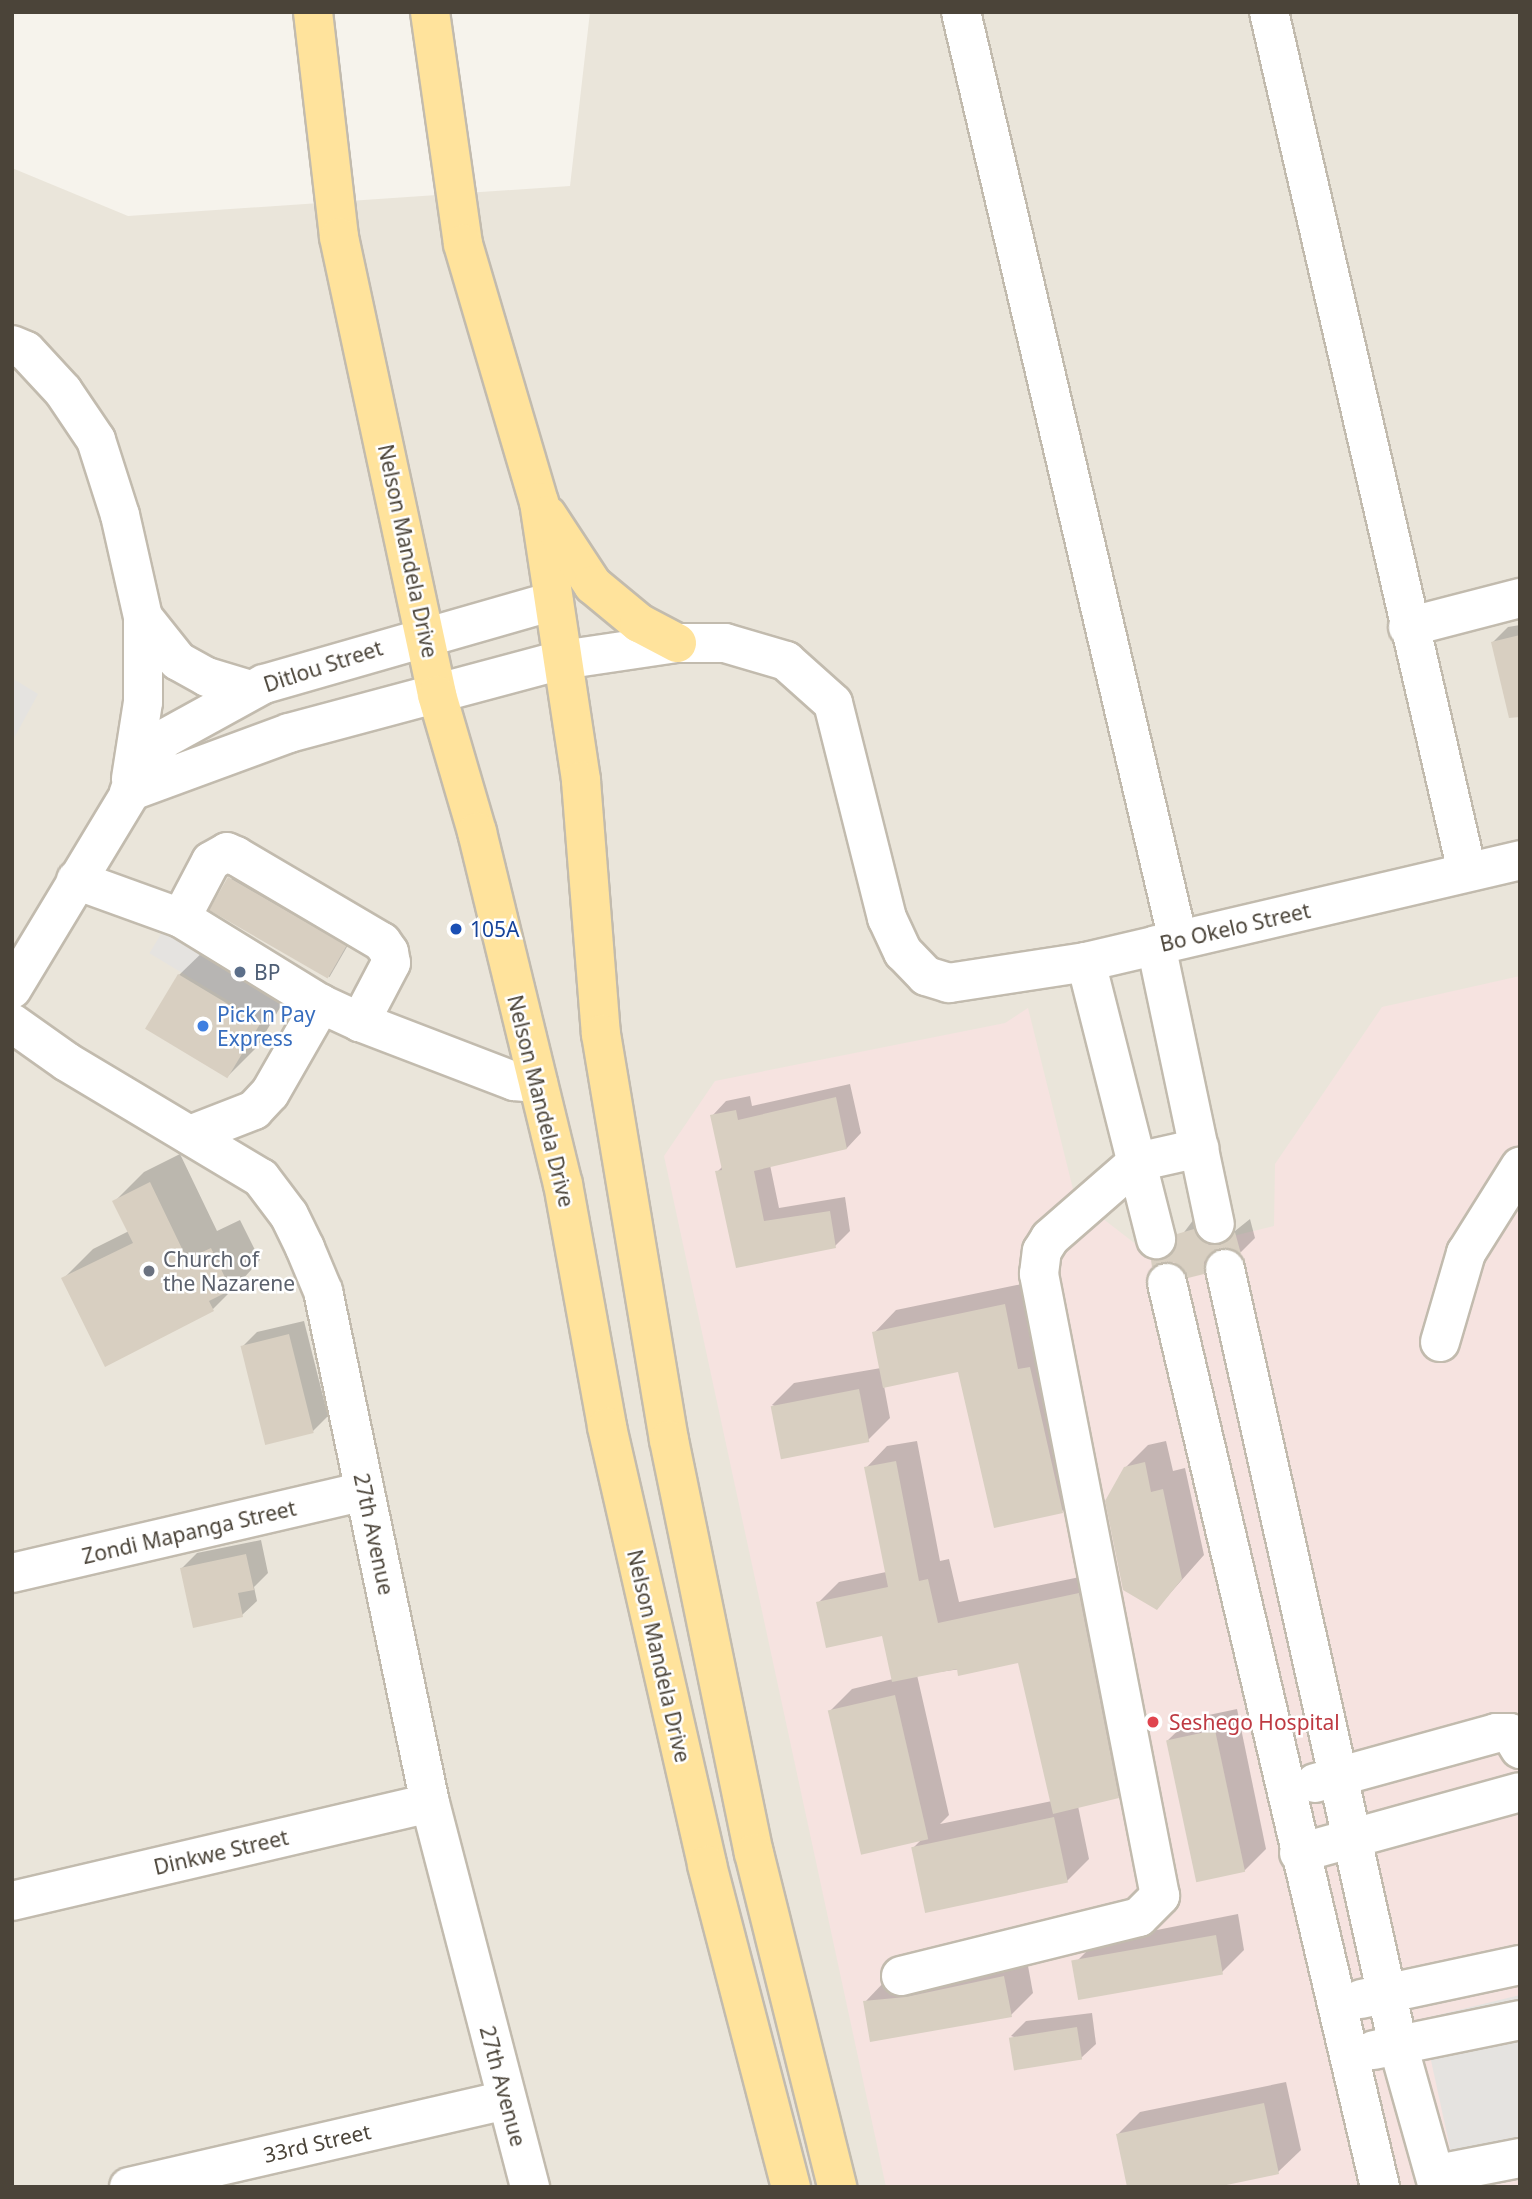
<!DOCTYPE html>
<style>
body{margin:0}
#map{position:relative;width:1532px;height:2199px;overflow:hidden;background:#f6f3ec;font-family:"Noto Sans",sans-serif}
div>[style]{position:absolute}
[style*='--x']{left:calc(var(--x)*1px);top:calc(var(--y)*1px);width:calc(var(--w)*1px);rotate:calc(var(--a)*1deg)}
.residential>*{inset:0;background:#eae5da}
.medical>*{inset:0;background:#f6e3e0}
.parking>*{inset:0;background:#e5e3e0;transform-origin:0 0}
.shadow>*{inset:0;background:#0003;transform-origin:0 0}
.building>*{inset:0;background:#d8cfc1;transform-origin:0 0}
.roads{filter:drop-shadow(2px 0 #c2bbae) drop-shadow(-2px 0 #c2bbae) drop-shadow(0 2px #c2bbae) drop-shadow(0 -2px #c2bbae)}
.minor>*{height:38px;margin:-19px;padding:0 19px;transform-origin:19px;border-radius:19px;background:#fff}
.major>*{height:38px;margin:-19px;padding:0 19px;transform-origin:19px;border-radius:19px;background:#ffe39c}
.dots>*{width:19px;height:19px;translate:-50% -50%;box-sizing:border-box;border:4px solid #fff;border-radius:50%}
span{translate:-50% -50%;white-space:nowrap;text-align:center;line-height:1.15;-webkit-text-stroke:5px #fff;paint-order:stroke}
.street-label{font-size:21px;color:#4b4439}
.transit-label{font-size:21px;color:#164399}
.left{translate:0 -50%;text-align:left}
.service-label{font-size:21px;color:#4e5e75}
.shop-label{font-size:21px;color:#366cbe}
.worship-label{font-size:21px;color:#5b616d}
.health-label{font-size:21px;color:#be3a42}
.frame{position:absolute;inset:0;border:14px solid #4b4439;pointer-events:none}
</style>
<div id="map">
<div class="residential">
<i style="clip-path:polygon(590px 12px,1520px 12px,1520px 2187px,12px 2187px,12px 168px,128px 216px,570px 186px)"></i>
</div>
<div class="medical">
<i style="clip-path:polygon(1520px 976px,1520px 2187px,886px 2187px,664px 1156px,715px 1081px,1005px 1023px,1028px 1008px,1075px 1197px,1151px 1256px,1274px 1226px,1275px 1164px,1382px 1007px)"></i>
</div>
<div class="parking">
<i style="clip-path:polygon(12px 678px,38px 694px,12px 742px)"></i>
<i style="left:170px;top:919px;width:139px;height:40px;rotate:31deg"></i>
<i style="clip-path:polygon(1520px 1995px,1520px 2141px,1452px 2157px,1422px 2019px)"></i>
</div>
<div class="shadow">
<i style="clip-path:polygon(1520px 625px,1520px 693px,1493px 642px,1508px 627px)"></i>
<i style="left:236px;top:871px;width:134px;height:45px;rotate:30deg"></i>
<i style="clip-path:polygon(209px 946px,288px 994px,257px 1047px,228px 1076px,179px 975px)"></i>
<i style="clip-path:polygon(850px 1084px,861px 1133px,847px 1148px,770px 1165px,779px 1208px,845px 1197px,850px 1231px,835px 1246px,737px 1266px,717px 1172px,723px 1166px,712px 1116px,726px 1101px,750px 1096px,752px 1106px)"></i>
<i style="clip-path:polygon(180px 1154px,217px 1231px,240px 1220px,260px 1260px,242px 1280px,213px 1309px,64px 1278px,93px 1249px,129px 1231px,115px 1201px,144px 1172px)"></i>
<i style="clip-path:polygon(1209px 1215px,1223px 1230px,1235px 1231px,1250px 1219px,1255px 1238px,1241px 1252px,1218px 1246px,1218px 1257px,1203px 1272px,1175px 1260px,1153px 1261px,1176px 1243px,1194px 1219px)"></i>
<i style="clip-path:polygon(1027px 1283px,1085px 1489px,1062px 1511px,960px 1370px,884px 1386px,890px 1418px,868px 1440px,772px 1405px,794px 1383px,881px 1368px,874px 1333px,896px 1310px)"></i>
<i style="clip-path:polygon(304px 1321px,328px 1416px,313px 1431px,242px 1347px,257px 1332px)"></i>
<i style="clip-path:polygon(evenodd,917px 1441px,940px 1561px,949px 1559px,959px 1602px,1099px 1573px,1139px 1775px,1118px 1797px,1078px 1806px,1089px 1859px,1067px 1881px,913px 1848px,922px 1839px,830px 1711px,852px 1689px,893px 1679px,884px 1634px,818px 1603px,839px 1582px,886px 1572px,866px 1468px,887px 1446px,917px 1441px,1020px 1661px,1052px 1801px,940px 1824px,949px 1815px,917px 1675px,1020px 1661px)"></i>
<i style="clip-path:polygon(1166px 1441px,1173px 1471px,1185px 1468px,1204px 1555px,1157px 1608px,1125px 1468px,1148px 1445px)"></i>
<i style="clip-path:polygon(261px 1540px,268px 1573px,254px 1587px,257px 1601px,242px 1615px,182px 1568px,197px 1553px)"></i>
<i style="clip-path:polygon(1237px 1709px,1266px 1849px,1244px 1871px,1167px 1741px,1190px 1719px)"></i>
<i style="clip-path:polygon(1238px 1914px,1244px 1950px,1222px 1972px,1074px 1964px,1096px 1942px)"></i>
<i style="clip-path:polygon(1026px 1955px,1033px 1993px,1011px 2015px,865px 2002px,887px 1979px)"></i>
<i style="clip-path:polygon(1092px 2013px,1096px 2044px,1081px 2058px,1011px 2036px,1026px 2021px)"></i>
<i style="clip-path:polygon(1286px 2082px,1301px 2150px,1278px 2172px,1118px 2134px,1140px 2112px)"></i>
</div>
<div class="building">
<i style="clip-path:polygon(1520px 635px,1520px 717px,1509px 718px,1491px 642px)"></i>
<i style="left:228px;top:877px;width:137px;height:38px;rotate:30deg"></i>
<i style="left:178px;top:974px;width:96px;height:64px;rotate:31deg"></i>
<i style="clip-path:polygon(836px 1097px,847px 1149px,754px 1171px,764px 1221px,830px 1211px,836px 1248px,736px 1268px,715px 1171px,722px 1170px,710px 1115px,736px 1110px,738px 1120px)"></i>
<i style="clip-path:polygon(150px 1182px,187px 1259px,211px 1248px,231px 1290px,209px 1301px,214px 1311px,105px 1367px,61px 1278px,133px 1243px,112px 1201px)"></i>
<i style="clip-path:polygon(1194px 1229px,1209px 1245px,1220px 1245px,1235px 1232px,1241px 1254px,1220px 1248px,1204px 1262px,1204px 1274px,1188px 1278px,1174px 1262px,1152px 1267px,1151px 1260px,1172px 1254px,1177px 1234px)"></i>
<i style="clip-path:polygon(1005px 1304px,1018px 1369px,1030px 1367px,1063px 1513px,994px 1528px,958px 1372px,883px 1388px,872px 1332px)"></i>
<i style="left:289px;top:1334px;width:102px;height:50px;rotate:76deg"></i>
<i style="left:859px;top:1389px;width:54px;height:90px;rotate:79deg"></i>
<i style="clip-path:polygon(896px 1461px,919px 1581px,928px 1579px,938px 1623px,1079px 1593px,1119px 1798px,1053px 1814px,1018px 1663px,958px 1676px,957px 1669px,892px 1682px,882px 1636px,826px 1648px,816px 1602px,888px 1587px,864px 1467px)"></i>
<i style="clip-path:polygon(1145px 1462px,1151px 1492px,1163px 1489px,1182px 1579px,1157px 1610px,1123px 1590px,1105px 1501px,1124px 1467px)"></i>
<i style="clip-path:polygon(246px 1554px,254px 1590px,238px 1593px,243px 1617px,193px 1628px,180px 1568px)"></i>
<i style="left:895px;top:1695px;width:148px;height:69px;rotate:77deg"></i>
<i style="left:1215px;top:1730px;width:145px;height:50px;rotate:78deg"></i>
<i style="left:1054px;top:1817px;width:67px;height:146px;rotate:78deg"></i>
<i style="left:1216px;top:1935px;width:40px;height:147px;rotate:80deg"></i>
<i style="clip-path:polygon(1004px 1976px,1012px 2017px,870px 2042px,863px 2001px,906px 1997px)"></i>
<i style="left:1077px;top:2027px;width:33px;height:69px;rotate:81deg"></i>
<i style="clip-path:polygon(1264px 2103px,1279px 2174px,1217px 2187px,1127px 2187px,1116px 2134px)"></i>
</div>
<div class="roads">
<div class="minor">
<i style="--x:961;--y:12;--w:953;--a:76.84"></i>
<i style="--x:1269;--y:12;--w:882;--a:77.03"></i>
<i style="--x:12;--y:345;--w:15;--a:23"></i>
<i style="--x:26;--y:351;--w:54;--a:47.2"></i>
<i style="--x:63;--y:391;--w:59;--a:56"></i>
<i style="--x:96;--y:440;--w:79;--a:72.3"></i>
<i style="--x:120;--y:515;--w:105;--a:77.3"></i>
<i style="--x:143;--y:617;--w:85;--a:90"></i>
<i style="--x:143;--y:702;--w:78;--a:98.9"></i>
<i style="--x:143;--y:617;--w:56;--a:51.5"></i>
<i style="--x:178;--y:661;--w:33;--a:29"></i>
<i style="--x:207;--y:677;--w:45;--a:16.8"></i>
<i style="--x:1408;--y:627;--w:116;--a:-14.5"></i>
<i style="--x:129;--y:792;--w:171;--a:-20.2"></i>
<i style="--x:289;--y:733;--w:283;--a:-15"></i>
<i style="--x:562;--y:660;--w:116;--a:-8.4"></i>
<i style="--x:677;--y:643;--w:48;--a:0"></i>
<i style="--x:725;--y:643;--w:64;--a:16.4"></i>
<i style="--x:786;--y:661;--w:63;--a:41.8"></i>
<i style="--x:833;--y:703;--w:222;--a:75.9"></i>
<i style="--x:887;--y:918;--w:38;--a:65"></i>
<i style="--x:903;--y:952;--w:33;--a:46"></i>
<i style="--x:926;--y:976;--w:24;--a:17"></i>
<i style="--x:949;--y:983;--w:139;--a:-8.7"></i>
<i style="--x:1086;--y:962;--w:446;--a:-13.2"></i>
<i style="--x:76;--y:880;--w:112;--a:19.9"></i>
<i style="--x:181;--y:918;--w:164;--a:31.6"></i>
<i style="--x:321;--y:1004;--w:43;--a:24.8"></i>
<i style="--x:360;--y:1022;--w:165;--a:21"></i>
<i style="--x:514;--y:1081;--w:24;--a:5"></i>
<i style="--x:181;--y:918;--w:64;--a:-62.2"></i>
<i style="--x:211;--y:861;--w:18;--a:-29"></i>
<i style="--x:227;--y:852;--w:10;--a:24"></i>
<i style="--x:236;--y:856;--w:169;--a:30.5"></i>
<i style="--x:382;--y:942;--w:12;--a:55"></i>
<i style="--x:389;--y:952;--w:11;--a:80"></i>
<i style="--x:391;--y:963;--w:67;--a:117.7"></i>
<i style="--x:1156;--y:945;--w:285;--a:78.1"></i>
<i style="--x:1086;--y:962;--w:286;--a:75.8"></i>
<i style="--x:12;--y:989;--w:291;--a:-58.9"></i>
<i style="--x:162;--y:740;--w:116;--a:-28.8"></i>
<i style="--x:264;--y:684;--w:301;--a:-16"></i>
<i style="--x:12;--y:1023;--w:67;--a:35.3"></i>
<i style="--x:67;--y:1062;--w:226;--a:30.9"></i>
<i style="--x:261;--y:1178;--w:46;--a:52.9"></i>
<i style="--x:289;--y:1215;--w:37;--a:64"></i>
<i style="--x:305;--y:1248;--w:47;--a:67.3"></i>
<i style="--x:323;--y:1291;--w:523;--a:78.2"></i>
<i style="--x:430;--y:1803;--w:397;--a:75.4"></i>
<i style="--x:190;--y:1135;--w:69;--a:-21.3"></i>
<i style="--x:254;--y:1110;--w:23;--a:-47"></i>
<i style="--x:270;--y:1093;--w:103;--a:-60.2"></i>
<i style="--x:1225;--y:1269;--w:795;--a:77.43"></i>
<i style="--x:1398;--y:2045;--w:148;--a:74.3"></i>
<i style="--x:1167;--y:1283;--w:929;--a:76.74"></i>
<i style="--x:1440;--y:1342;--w:93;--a:-73.7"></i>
<i style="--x:1466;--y:1253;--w:102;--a:-57.9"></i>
<i style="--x:12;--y:1573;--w:362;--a:-13.1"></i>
<i style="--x:1315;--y:1783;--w:188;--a:-15.4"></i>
<i style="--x:1496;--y:1733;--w:14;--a:0"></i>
<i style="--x:1510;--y:1733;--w:19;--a:58"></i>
<i style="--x:1299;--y:1853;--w:229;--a:-15.4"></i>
<i style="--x:12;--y:1901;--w:429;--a:-13.2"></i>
<i style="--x:901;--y:1976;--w:245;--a:-13.9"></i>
<i style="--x:1139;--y:1917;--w:30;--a:-45"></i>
<i style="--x:1160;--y:1896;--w:634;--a:-101.01"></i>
<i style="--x:1039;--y:1274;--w:23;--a:-83"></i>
<i style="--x:1042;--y:1251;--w:15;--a:-58"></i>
<i style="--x:1050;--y:1238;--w:116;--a:-41.1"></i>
<i style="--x:1137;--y:1162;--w:64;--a:-12.7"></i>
<i style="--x:1361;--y:1999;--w:163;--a:-12.1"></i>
<i style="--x:1374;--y:2050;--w:149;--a:-11.6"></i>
<i style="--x:1438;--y:2174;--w:84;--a:-11"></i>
<i style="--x:129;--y:2187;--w:387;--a:-13"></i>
</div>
<div class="major">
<i style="--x:313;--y:12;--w:226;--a:83.4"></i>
<i style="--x:339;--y:237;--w:468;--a:77.9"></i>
<i style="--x:437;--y:695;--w:143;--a:73.7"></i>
<i style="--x:477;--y:832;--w:362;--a:76.3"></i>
<i style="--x:563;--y:1184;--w:247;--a:79.7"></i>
<i style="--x:607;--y:1427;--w:449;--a:77.1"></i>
<i style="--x:707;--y:1865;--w:333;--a:75.4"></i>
<i style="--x:430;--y:12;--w:234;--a:81.9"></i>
<i style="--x:463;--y:244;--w:269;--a:73.6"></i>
<i style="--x:539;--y:502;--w:282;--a:81.4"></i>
<i style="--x:581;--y:781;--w:254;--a:85.5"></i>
<i style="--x:601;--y:1034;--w:412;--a:80.5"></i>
<i style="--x:669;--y:1440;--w:422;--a:78.4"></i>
<i style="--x:754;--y:1853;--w:344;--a:76"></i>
<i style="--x:547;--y:515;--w:84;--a:56.7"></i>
<i style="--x:593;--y:585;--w:60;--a:39.6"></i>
<i style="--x:639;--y:623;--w:43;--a:27.8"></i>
</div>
</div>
<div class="dots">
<i style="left:456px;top:929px;background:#1a4fb4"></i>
<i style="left:240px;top:972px;background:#5c6f8a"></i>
<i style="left:203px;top:1026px;background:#3f7fe0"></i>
<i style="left:149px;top:1271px;background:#6b7280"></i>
<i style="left:1153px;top:1722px;background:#e0444e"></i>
</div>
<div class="street-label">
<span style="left:408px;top:551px;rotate:78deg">Nelson Mandela Drive</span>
<span style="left:323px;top:666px;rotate:-18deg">Ditlou Street</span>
<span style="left:1235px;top:927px;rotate:-13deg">Bo Okelo Street</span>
<span style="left:541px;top:1101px;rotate:76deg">Nelson Mandela Drive</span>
<span style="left:189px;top:1532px;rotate:-13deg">Zondi Mapanga Street</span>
<span style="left:374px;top:1534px;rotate:78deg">27th Avenue</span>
<span style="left:659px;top:1656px;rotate:77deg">Nelson Mandela Drive</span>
<span style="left:221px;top:1852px;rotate:-13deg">Dinkwe Street</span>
<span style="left:503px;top:2086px;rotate:75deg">27th Avenue</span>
<span style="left:317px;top:2143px;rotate:-13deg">33rd Street</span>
</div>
<div class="transit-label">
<span class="left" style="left:470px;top:929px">105A</span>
</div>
<div class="service-label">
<span class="left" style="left:254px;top:972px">BP</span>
</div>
<div class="shop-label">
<span class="left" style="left:217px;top:1026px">Pick n Pay<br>Express</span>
</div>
<div class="worship-label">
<span class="left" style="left:163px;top:1271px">Church of<br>the Nazarene</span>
</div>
<div class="health-label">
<span class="left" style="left:1169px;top:1722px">Seshego Hospital</span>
</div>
<div class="frame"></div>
</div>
